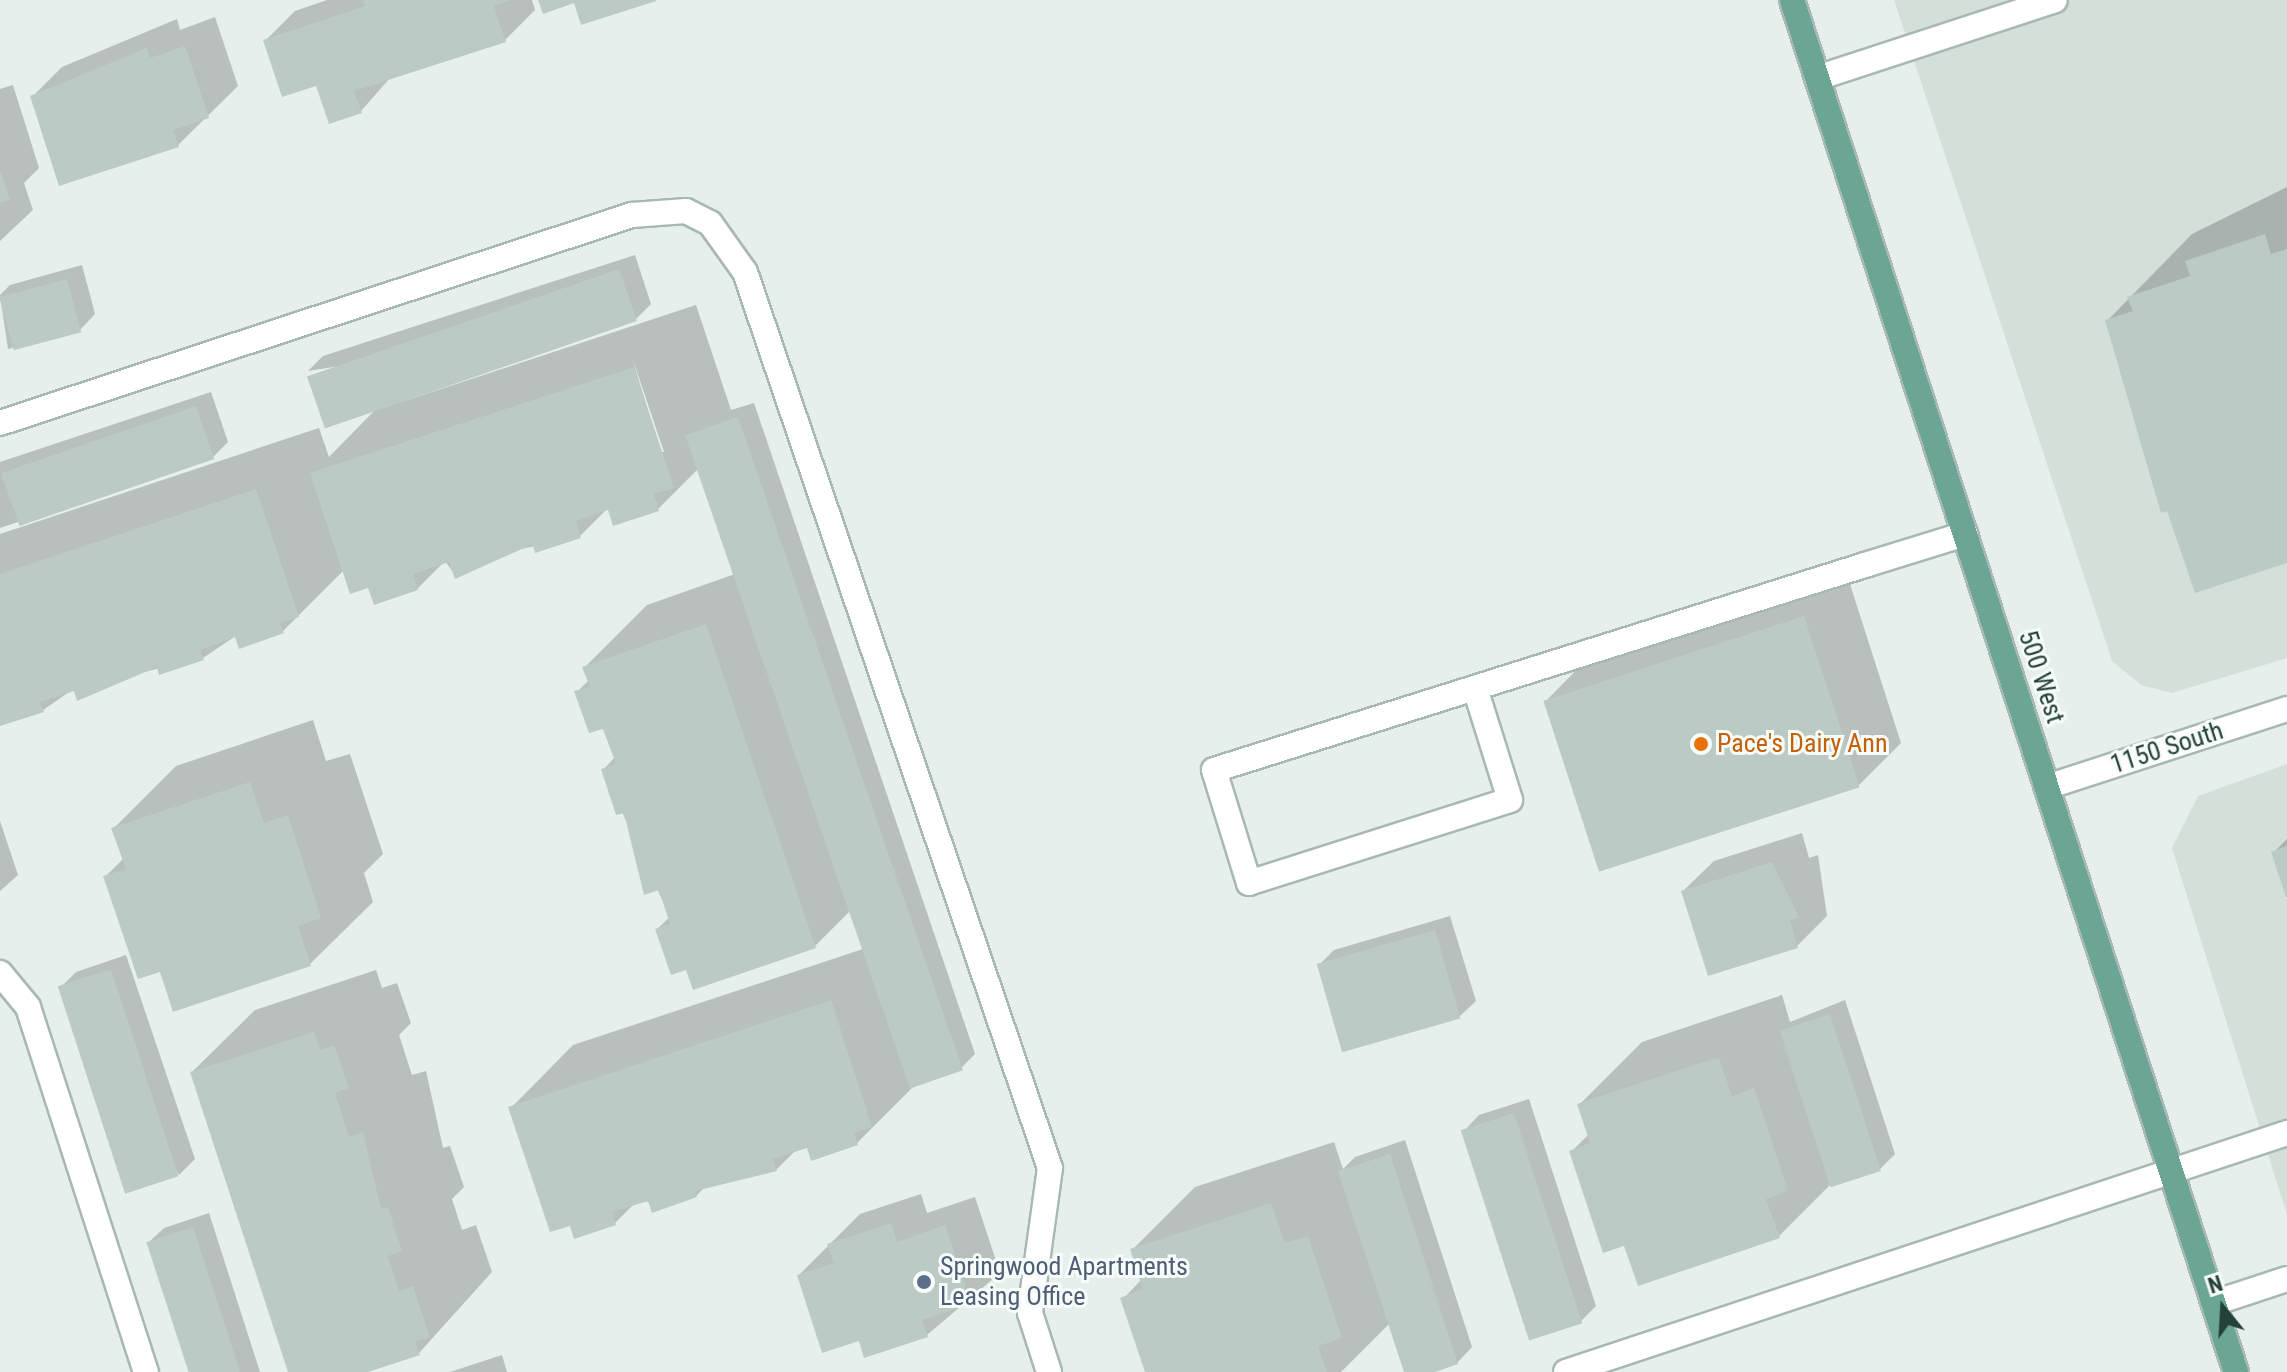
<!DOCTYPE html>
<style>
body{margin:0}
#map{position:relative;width:2287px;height:1372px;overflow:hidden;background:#e6efeb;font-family:"Roboto Condensed",sans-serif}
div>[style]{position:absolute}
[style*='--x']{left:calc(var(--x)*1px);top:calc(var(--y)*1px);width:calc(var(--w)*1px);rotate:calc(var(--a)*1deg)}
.built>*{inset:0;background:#d4dfda}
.shadow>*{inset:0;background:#0003}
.building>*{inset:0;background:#bbcac4;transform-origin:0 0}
.roads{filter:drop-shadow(2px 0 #a8b8b2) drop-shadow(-2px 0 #a8b8b2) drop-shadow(0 2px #a8b8b2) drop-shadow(0 -2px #a8b8b2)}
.minor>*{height:24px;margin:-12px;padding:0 12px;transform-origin:12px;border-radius:12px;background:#fff}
.major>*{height:24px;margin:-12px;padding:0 12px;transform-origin:12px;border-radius:12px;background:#6aa596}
.dots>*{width:22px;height:22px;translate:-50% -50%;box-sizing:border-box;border:4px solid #f7fbf9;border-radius:50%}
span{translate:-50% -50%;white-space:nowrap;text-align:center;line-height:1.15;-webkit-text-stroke:6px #f7fbf9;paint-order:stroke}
.street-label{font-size:26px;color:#24423a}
.food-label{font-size:26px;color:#c56008}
.left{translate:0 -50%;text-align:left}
.service-label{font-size:26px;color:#4e5e75}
.north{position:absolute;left:2183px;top:1268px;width:80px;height:80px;-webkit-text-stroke:6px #f7fbf9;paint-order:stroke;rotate:342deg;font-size:22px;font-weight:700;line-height:32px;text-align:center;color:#24423a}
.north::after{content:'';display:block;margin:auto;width:28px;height:36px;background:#24423a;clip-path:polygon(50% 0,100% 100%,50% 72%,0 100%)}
</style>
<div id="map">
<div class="built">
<i style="clip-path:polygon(1894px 0,2287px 0,2287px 658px,2172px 693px,2141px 685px,2112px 661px)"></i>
<i style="clip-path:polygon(2287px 764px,2287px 1215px,2172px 848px,2198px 796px)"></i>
</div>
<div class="shadow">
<i style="clip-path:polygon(327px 0,532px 0,535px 10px,505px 40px,390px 78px,361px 111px,265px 41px,295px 11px)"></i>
<i style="clip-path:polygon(215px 17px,238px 86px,178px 145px,32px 97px,62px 67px,177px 19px,180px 30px)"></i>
<i style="clip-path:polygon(13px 85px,39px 168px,24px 183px,33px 210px,0 241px,0 89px)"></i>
<i style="clip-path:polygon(2287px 187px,2287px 561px,2107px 321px,2192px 234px)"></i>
<i style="clip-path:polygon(635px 255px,651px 304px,635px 320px,308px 371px,323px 356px)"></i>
<i style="clip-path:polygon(82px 265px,95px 314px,80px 330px,8px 349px,0 295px,10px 285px)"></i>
<i style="clip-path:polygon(evenodd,696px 305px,731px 410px,754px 403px,975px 1054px,960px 1069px,916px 1084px,857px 1143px,797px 1149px,776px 1170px,705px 1187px,696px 1196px,635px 1203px,615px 1223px,511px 1108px,573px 1045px,863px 949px,850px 911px,815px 946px,687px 968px,657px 929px,670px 917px,603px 770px,615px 757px,605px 726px,577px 692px,589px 680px,585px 667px,647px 605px,735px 574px,699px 468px,658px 509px,609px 507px,580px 536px,508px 552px,456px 576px,445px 561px,417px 589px,369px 586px,344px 570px,283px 631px,237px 635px,203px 658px,131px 675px,79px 699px,75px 688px,43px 710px,0 721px,0 534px,319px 428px,329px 457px,374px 411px,696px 305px,632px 357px,664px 452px,660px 452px,632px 357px)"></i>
<i style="clip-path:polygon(211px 392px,228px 442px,213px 457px,0 528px,0 462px)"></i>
<i style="clip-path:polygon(1847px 575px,1901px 743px,1859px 785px,1545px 702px,1587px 659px)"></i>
<i style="clip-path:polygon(313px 720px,326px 761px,350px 754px,383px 854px,364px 873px,373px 902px,310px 964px,161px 969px,105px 877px,124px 858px,114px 828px,176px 766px)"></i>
<i style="clip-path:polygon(0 821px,18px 875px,0 891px)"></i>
<i style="clip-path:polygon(1802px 833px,1809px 858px,1818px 855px,1827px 916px,1797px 946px,1683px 891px,1714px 861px)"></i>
<i style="clip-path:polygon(2287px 839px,2287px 892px,2274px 852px)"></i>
<i style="clip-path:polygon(1450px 916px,1476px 1001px,1460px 1016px,1319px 965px,1334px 950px)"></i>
<i style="clip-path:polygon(126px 955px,195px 1159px,179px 1175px,61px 987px,76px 972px)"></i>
<i style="clip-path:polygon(376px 970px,382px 988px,397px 983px,411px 1023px,399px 1035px,412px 1075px,426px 1071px,443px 1148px,450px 1146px,464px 1187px,452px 1199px,462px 1230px,476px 1225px,492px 1272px,419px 1353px,362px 1372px,290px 1372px,192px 1072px,255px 1010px)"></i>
<i style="clip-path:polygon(1782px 995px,1790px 1022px,1845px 1000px,1895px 1154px,1880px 1169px,1831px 1184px,1779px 1236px,1625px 1244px,1571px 1152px,1589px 1134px,1579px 1105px,1642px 1042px)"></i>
<i style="clip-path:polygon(1529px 1099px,1596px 1306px,1581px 1321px,1464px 1131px,1479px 1115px)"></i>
<i style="clip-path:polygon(1405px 1140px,1472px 1347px,1457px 1363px,1406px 1372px,1390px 1323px,1341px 1372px,1147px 1372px,1123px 1299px,1142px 1279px,1132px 1250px,1195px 1187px,1334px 1142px,1343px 1169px,1355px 1157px)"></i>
<i style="clip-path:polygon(921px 1194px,927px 1213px,975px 1197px,1000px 1273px,927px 1335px,860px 1338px,799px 1275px,860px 1214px)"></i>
<i style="clip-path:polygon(209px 1213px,260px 1372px,190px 1372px,148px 1243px,164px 1228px)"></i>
<i style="clip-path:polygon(502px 1355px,507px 1372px,450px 1372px)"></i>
</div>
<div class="building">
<i style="clip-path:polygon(363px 0,511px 0,494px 6px,506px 42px,354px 91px,362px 113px,329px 124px,316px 86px,282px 97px,263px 40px,365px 6px)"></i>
<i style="clip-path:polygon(538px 0,656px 0,656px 1px,581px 25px,574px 3px,543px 14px)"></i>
<i style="clip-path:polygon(185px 46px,209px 118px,173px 130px,179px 147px,59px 186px,30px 96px,147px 48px,150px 58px)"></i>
<i style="clip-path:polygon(0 170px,10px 200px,0 203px)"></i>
<i style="clip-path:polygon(2265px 234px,2271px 254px,2287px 249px,2287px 563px,2195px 593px,2167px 511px,2161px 513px,2105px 320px,2133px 311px,2127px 297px,2190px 276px,2185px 261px)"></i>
<i style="left:619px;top:269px;width:55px;height:330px;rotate:71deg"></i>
<i style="left:67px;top:279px;width:55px;height:70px;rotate:75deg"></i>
<i style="clip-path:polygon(634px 367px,674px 488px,654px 494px,659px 511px,613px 526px,608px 510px,576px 521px,581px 538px,535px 553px,533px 544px,455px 579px,449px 562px,413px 574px,418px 590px,374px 605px,368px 588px,350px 594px,310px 473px)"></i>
<i style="left:196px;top:406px;width:56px;height:206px;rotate:71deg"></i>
<i style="left:738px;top:417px;width:691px;height:56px;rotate:71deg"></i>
<i style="clip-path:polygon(256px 489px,299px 617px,280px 623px,284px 633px,239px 649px,235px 637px,200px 650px,204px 660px,159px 675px,157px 667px,77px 701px,74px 691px,40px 702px,44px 712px,0 726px,0 574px)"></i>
<i style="left:1804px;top:616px;width:180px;height:274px;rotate:72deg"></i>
<i style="clip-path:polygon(706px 624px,816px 948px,693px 990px,686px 970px,671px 975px,655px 929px,670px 924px,659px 890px,644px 895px,624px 813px,616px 815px,601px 769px,616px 764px,603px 729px,589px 733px,574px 691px,590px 687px,582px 667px)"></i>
<i style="clip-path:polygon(250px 782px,264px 823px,288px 815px,321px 918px,298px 926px,311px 966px,173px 1012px,160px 972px,138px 979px,103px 876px,126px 869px,111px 828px)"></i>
<i style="clip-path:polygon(2287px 846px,2287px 897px,2286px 897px,2271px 852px)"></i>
<i style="clip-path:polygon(1772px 862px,1799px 917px,1790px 920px,1798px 948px,1708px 976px,1681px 891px)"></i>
<i style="left:1435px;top:930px;width:92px;height:123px;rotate:74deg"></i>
<i style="left:111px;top:969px;width:218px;height:56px;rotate:72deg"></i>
<i style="clip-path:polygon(831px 1000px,872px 1127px,854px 1133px,858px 1145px,811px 1161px,807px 1148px,773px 1159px,777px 1171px,695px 1191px,697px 1197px,652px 1213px,648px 1201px,612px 1212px,616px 1225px,574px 1239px,570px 1226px,550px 1232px,508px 1107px)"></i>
<i style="left:1830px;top:1014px;width:165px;height:53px;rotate:72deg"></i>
<i style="clip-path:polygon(314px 1032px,320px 1050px,334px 1045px,349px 1088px,335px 1093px,349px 1137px,363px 1132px,381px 1209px,388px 1207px,402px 1251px,388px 1256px,399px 1291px,413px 1286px,430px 1337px,415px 1342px,420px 1355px,368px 1372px,288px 1372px,190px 1072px)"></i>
<i style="clip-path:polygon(1719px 1057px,1732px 1096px,1754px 1088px,1788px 1191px,1766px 1199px,1780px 1238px,1638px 1286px,1624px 1246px,1603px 1253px,1569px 1151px,1590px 1143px,1577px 1104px)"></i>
<i style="left:1514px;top:1113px;width:221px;height:56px;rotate:72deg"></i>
<i style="clip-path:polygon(1390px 1154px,1458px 1364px,1435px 1372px,1404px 1372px,1338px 1171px)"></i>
<i style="clip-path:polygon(1271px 1203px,1285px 1243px,1308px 1236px,1342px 1338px,1318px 1346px,1327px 1372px,1145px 1372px,1120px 1298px,1143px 1289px,1130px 1249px)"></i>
<i style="clip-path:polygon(891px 1223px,897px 1242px,945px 1225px,971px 1304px,922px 1320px,928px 1337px,864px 1358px,859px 1341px,822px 1353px,797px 1275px,834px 1263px,827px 1244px)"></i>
<i style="left:193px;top:1227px;width:152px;height:49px;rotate:72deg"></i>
</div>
<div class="roads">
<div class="minor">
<i style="--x:1817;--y:78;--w:250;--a:-18.1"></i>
<i style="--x:0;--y:423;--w:665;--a:-18.22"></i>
<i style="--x:632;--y:215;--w:54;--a:-4.2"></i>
<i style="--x:686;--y:211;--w:27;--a:27"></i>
<i style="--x:710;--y:223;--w:60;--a:54.5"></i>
<i style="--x:745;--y:272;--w:946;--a:71.2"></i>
<i style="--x:1050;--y:1168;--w:146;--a:97.9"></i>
<i style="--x:1030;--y:1313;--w:62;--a:72.1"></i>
<i style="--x:1475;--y:688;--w:117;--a:72.6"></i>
<i style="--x:1510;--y:800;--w:274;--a:162.4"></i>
<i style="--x:1249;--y:883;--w:118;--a:-107.2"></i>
<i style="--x:1214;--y:770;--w:683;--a:-17.48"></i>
<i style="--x:1865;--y:565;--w:105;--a:-17.2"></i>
<i style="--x:2047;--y:787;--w:252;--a:-18"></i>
<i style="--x:0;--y:973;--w:44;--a:50.5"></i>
<i style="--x:28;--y:1007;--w:384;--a:72.1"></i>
<i style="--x:2214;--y:1303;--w:77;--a:-18.2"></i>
<i style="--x:1566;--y:1372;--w:760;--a:-18.34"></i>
</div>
<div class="major">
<i style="--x:1792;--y:0;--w:1442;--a:72.07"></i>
</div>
</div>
<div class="dots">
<i style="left:1701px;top:744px;background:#e8710a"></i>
<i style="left:924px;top:1282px;background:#5c6f8a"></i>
</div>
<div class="street-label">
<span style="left:2041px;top:677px;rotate:72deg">500 West</span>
<span style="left:2167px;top:748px;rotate:-18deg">1150 South</span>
</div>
<div class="food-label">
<span class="left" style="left:1717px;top:744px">Pace's Dairy Ann</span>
</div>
<div class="service-label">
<span class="left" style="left:940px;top:1282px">Springwood Apartments<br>Leasing Office</span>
</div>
<div class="north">N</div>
</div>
